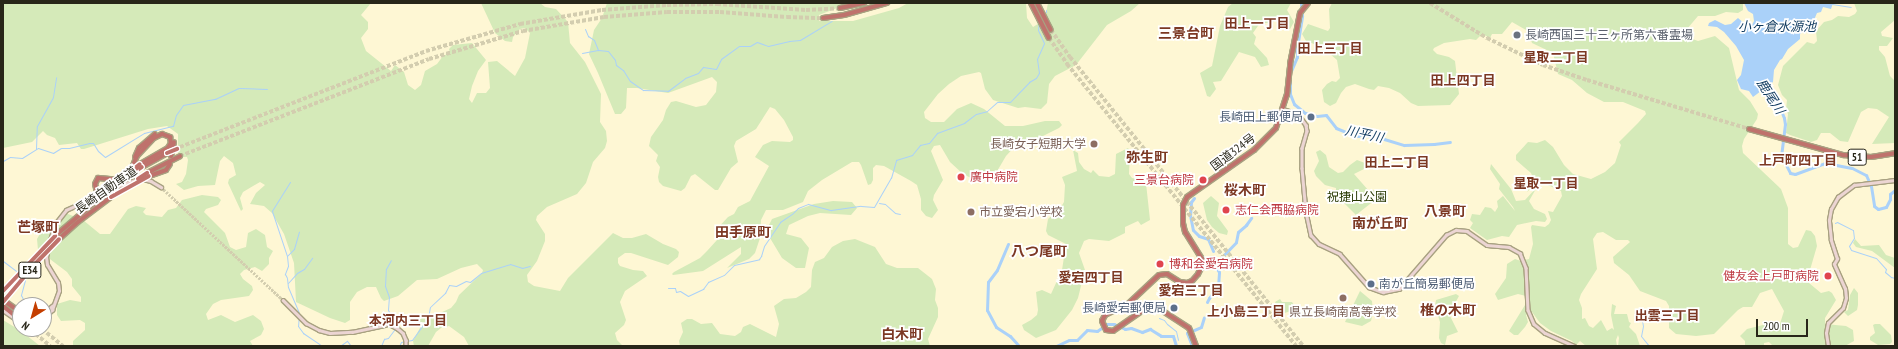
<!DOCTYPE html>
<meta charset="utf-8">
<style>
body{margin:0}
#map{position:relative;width:1898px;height:349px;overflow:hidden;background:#fef7d4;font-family:"PT Sans Narrow","Noto Sans JP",sans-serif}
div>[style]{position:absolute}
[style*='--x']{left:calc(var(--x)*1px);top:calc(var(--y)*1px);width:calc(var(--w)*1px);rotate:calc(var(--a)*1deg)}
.green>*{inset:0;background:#d5eab9}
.water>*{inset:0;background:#aad1f9}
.stream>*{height:1px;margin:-0.5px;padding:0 0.5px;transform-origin:0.5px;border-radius:0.5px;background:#aad1f9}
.river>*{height:3px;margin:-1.5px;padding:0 1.5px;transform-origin:1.5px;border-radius:1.5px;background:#aad1f9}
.secondary-tunnel>*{height:2.5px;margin-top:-1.25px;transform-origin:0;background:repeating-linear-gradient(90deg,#d3cdaf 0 2.5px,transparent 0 3.5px)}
.highway-tunnel>*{height:4px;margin-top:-2px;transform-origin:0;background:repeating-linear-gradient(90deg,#d3cdaf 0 4px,transparent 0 6px)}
.roads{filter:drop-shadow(1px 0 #a8a181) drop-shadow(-1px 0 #a8a181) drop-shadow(0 1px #a8a181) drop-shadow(0 -1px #a8a181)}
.secondary>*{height:2.5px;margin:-1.25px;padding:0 1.25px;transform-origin:1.25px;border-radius:1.25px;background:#ecd5d3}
.highway>*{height:4px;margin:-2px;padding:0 2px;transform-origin:2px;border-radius:2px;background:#bf726c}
.bridges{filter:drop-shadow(1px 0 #fff) drop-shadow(-1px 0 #fff) drop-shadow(0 1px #fff) drop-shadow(0 -1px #fff)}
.highway-bridge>*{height:4px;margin:-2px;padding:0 2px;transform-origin:2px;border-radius:2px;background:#bf726c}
.dots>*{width:11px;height:11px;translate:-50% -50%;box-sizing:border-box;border:2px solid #fff;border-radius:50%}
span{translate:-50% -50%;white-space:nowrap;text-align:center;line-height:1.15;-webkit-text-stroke:3.5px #fff;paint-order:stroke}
.shield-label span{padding:1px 3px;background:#fff;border:1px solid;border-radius:3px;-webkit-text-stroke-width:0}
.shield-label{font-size:11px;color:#282619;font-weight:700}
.worship-label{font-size:12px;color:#5b616d}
.left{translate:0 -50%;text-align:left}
.service-label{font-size:12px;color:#4e5e75}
.right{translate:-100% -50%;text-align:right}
.education-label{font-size:12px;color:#785e54}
.street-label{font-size:12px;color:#282619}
.health-label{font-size:12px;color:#be3a42}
.park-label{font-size:12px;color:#263700}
.neighbourhood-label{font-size:13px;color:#7c3823;font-weight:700}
.water-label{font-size:13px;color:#0e395e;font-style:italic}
.quarter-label{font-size:14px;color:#7c3823;font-weight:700}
.frame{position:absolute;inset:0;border:4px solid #282619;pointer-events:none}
.north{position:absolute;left:12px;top:297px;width:40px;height:40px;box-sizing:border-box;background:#fff;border:1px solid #a9a8a3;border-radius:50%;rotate:217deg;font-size:11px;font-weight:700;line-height:16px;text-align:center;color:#282619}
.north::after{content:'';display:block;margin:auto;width:14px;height:18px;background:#c43e00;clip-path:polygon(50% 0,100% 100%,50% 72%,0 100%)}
.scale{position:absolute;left:1756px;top:319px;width:52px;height:18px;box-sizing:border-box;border:2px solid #282619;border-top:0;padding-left:5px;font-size:12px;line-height:14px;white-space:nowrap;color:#282619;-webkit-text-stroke:3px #fff;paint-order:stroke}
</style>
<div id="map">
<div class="green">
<i style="clip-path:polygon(3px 3px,371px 3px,361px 15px,368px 22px,368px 29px,361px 38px,366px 51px,391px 71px,395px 65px,404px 72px,408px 85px,415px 90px,421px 85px,425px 71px,437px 64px,443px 56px,450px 53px,449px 49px,453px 45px,472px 43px,486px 60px,478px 71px,472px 86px,469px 99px,472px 103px,477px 93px,486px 93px,490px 88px,488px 62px,497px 61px,515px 76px,525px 58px,530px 33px,525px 28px,520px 29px,513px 37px,512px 42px,505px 41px,495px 33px,481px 3px,540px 3px,545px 7px,556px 9px,568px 22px,570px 43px,585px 62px,601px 94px,600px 122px,606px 131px,607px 141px,605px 148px,593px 162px,586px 183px,577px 194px,547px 207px,537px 216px,536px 220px,545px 234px,545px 241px,537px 261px,527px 275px,528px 282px,534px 286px,560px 291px,568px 278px,613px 233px,623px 238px,632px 238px,646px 234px,663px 244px,676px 249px,679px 252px,678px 257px,668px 265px,631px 253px,625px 253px,618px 258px,618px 263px,620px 266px,633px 270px,643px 271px,647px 276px,625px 291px,620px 302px,626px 320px,624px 325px,615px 333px,617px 340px,623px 346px,469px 346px,464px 337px,449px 326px,441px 328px,436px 332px,428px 346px,414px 346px,413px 341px,422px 324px,419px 321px,420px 318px,423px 316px,436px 318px,440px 313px,451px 308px,456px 302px,459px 295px,482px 273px,483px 270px,477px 264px,461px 268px,437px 279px,417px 280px,398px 296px,384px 301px,381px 298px,376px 287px,367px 287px,357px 292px,350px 302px,350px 320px,345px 323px,330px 318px,296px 302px,294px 263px,284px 234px,272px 213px,264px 206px,250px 204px,256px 193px,265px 185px,260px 182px,243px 192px,240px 198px,243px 209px,241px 211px,228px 183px,229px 179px,236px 175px,233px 163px,224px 156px,220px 161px,215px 185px,198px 186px,184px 190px,176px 184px,182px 182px,186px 174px,188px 160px,187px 157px,181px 157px,178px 152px,178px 134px,167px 126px,148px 129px,84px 149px,81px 149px,77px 143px,59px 145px,55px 138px,47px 135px,43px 131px,32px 142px,3px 148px)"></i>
<i style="clip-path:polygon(607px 3px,850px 3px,819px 15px,819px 21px,853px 21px,899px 8px,908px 3px,1026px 3px,1027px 18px,1033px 27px,1041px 22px,1046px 13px,1048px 3px,1140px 3px,1131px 11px,1107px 25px,1076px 65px,1055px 76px,1049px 84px,1047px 103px,1041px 109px,1025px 107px,1018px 108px,993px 100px,985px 89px,981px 73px,979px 72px,961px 76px,949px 84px,938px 94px,924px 112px,925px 118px,931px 122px,944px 122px,957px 109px,971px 103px,984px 109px,1005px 126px,1023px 126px,1045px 121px,1059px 121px,1062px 125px,1059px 128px,1043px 136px,1019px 142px,1006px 156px,996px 173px,983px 181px,977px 181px,963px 174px,950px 162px,940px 145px,934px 146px,931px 151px,943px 180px,934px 195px,933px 200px,938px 210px,932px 218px,926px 216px,921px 210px,921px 199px,917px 185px,911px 181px,884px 166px,876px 165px,873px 168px,873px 180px,871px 184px,868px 185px,861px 165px,859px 162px,852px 162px,822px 180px,808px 191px,803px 202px,783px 210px,766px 210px,761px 220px,760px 238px,755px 253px,749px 259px,727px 268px,741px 254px,741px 247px,703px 271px,673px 275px,672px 274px,674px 272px,700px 258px,707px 251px,717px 240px,715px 233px,716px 230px,728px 217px,734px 214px,738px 207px,750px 201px,769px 166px,755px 157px,763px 145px,772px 141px,790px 142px,793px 140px,793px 137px,784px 120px,775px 109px,770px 107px,756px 129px,736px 141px,734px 146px,738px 162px,731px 168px,718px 190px,715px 190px,695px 174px,691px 176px,685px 188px,681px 191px,663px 186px,659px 182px,658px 177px,660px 167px,656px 161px,658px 155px,649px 146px,651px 137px,663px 120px,666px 110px,671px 102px,676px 101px,696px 107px,706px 105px,716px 92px,717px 82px,712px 77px,668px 93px,637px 88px,627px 88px,626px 108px,621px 114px,615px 114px,598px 73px,589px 54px,594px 30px,602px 18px)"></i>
<i style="clip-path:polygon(1233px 3px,1291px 3px,1287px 10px,1294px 22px,1290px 29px,1286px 30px,1283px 21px,1278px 19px,1271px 23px,1260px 23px,1253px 33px,1256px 37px,1254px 44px,1267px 58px,1269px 65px,1261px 67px,1255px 57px,1239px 52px,1221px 81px,1213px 82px,1216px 89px,1210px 97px,1207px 96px,1200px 73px,1212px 66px,1220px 26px,1228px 7px)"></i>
<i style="clip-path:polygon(1332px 3px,1743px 3px,1743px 10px,1738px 13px,1726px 12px,1715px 16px,1698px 16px,1682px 35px,1698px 41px,1715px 36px,1729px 48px,1739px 90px,1750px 101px,1758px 114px,1757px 119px,1744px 139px,1742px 146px,1743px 153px,1781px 189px,1788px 208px,1788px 244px,1793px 248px,1798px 247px,1806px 230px,1811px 231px,1815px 236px,1817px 246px,1810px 270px,1809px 283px,1821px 293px,1829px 291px,1832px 293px,1836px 300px,1825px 318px,1825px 324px,1846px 326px,1853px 330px,1854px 341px,1845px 346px,1773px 346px,1769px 342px,1764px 343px,1764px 346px,1745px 346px,1745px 341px,1740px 336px,1747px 329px,1767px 324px,1778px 330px,1784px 311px,1772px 289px,1760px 293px,1752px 307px,1743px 307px,1738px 310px,1714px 334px,1696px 336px,1676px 334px,1669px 328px,1669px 306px,1666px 301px,1640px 291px,1629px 275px,1614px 263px,1613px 257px,1630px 242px,1628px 240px,1616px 240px,1603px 232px,1597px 233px,1593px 239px,1597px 269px,1581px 294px,1579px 300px,1582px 308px,1582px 319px,1585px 318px,1589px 326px,1593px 328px,1601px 320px,1607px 331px,1612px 328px,1614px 330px,1611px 315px,1612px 304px,1616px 306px,1614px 314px,1627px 314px,1629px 322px,1631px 323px,1629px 327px,1636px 334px,1640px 346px,1618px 346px,1619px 338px,1618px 335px,1614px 330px,1618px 335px,1616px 340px,1617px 346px,1586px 346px,1580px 341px,1576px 345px,1572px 341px,1551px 331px,1540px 323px,1532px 312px,1526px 315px,1528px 322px,1525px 327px,1518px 335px,1514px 335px,1509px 331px,1525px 305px,1526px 296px,1518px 294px,1498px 300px,1495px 294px,1506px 278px,1507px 264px,1515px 259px,1521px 261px,1529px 259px,1533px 244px,1531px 227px,1532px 225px,1545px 227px,1549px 224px,1551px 220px,1548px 211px,1553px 212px,1562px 196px,1561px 191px,1539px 181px,1527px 192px,1534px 180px,1531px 173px,1516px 160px,1516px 155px,1528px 142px,1537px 143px,1545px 140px,1553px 147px,1564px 165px,1573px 174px,1591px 179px,1605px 172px,1615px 163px,1621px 145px,1619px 142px,1638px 123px,1646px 114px,1645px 111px,1623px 102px,1604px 102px,1587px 93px,1572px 80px,1558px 74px,1553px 53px,1532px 43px,1528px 31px,1512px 22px,1502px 34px,1492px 34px,1490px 38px,1482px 34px,1476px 40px,1470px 39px,1444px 43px,1434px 48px,1433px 50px,1437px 54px,1449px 57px,1455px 61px,1459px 94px,1450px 105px,1418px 106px,1411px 103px,1400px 93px,1389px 88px,1378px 86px,1374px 90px,1369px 89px,1355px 84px,1346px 87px,1341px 93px,1336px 103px,1330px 106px,1324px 102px,1322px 90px,1327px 84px,1332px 81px,1336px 82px,1340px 78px,1337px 60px,1322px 47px,1306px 41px,1302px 34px,1308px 24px,1328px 31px,1330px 28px,1329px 9px)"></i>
<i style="clip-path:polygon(1854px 3px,1895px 3px,1895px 20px,1881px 32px,1882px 36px,1893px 38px,1887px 46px,1879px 46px,1879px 50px,1885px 57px,1890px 76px,1895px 81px,1895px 143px,1872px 144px,1889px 117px,1877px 109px,1868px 108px,1861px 112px,1848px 142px,1840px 141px,1830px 133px,1821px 133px,1817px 140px,1811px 142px,1790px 135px,1786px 133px,1788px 114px,1786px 109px,1787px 100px,1782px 95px,1778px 85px,1783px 66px,1807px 42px,1814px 44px,1817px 41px,1816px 31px,1824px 22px,1832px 20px,1838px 16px,1849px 17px,1855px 14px,1857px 11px)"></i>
<i style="clip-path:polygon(1128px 148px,1130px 151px,1129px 174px,1132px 178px,1144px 181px,1146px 183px,1150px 220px,1141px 225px,1138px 221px,1125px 227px,1125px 233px,1109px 241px,1089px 239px,1084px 241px,1079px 253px,1085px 270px,1078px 298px,1072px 310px,1056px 330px,1036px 338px,1024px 330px,1022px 325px,1031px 320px,1037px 315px,1038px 310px,1036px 292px,1042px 290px,1051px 294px,1062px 270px,1066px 244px,1048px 235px,1046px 231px,1048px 219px,1061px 207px,1064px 202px,1065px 185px,1062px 177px,1077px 171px,1073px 150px,1078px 153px,1079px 162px,1084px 169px,1091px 173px,1093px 170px,1099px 176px,1109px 177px,1115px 174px,1116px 154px)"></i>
<i style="clip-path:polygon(1320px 150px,1326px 155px,1329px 167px,1338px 173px,1343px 172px,1350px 165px,1357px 160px,1365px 163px,1367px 166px,1364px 169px,1354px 174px,1369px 191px,1386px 189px,1387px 195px,1375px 200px,1356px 215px,1336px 195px,1336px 188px,1325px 185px,1316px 176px,1314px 171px,1319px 161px,1316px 152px)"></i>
<i style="clip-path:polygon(1491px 164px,1511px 189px,1516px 201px,1525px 200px,1537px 187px,1529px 201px,1534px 209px,1545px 214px,1547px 219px,1545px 222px,1536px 221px,1517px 225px,1509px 237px,1502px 236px,1487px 240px,1470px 228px,1473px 223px,1470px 220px,1472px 214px,1480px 215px,1485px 207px,1491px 208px,1495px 212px,1498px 207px,1497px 201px,1503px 196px,1515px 211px,1513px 207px,1499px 189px,1500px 184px,1490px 169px)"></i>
<i style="clip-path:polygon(202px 195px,218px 197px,221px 200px,218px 205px,206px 209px,204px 212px,225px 233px,230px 247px,236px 250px,246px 247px,248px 233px,256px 229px,265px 235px,267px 247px,273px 251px,269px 258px,269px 264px,262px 271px,255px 267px,244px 270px,240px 274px,243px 279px,252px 286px,253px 290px,249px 296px,221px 300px,213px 304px,206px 314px,208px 320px,221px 315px,235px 322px,253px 315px,261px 321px,264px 329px,261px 335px,250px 341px,253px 346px,73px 346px,73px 341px,85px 330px,85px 323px,80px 320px,61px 321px,57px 315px,57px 304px,70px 300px,81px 302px,81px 297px,72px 286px,72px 279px,67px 272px,38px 250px,37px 239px,44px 227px,52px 224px,63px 212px,83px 220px,100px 234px,110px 234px,128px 209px,136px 206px,146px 208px,143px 212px,146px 215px,162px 217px,168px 210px,176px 208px,182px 200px)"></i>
<i style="clip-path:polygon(1211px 196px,1219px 203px,1217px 216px,1228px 231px,1227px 235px,1219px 233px,1212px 227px,1207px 220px,1203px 203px)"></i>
<i style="clip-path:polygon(833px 201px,852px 202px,857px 208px,851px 215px,820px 213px,808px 216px,789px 225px,786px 234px,801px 238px,809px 248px,805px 268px,796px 268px,782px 258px,770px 238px,769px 225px,772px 219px,814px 204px)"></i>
<i style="clip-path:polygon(855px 239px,875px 247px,886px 264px,897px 268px,918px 268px,932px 279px,936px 289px,935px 300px,938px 308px,938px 317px,928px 339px,930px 346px,680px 346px,679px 341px,683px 332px,681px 323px,687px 319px,692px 319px,701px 324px,712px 323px,720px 334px,735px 336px,741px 332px,743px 327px,750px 324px,776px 337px,779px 324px,774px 306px,784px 299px,796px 298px,806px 292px,811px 287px,812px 270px,815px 262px,824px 258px,832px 247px,843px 241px)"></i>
<i style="clip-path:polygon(1855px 239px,1861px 246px,1879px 245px,1886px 255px,1895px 258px,1895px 268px,1872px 251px,1856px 247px,1853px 243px)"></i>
<i style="clip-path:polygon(1854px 288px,1858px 293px,1858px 305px,1857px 310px,1848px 316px,1844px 312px,1848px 310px,1850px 295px)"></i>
<i style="clip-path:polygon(1360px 291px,1372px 301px,1373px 313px,1371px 321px,1362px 326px,1345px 322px)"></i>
<i style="clip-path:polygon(1456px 294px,1459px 296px,1449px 314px,1458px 332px,1447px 336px,1445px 345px,1441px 343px,1439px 338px,1440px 322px,1435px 306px,1436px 300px)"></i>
<i style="clip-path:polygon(1280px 299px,1282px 302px,1292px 302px,1296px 308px,1294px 317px,1291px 311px,1281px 314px,1275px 302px)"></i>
<i style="clip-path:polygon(3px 320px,21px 331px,40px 346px,3px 346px)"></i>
<i style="clip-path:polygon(1875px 324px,1880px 324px,1891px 335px,1892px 342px,1890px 344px,1878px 345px,1870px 340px,1870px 337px,1875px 333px,1873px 325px)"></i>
</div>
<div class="water">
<i style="clip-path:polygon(1744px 3px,1833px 3px,1831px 9px,1823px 7px,1821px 12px,1817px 13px,1814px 20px,1807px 22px,1807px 28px,1809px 31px,1804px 31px,1800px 34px,1800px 39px,1788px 49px,1782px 59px,1780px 60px,1774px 70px,1773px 82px,1753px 97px,1749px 91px,1741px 89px,1737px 80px,1741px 75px,1744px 60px,1736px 46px,1724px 32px,1717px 27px,1708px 26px,1709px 23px,1715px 20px,1725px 25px,1731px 24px,1738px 18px,1746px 25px,1751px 27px,1754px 21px,1753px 14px,1748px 11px)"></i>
</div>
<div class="stream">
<i style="--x:1832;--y:4;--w:19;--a:9"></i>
<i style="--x:1046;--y:12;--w:2;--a:-90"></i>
<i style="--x:585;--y:29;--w:8;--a:67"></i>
<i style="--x:588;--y:36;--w:7;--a:34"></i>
<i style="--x:594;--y:40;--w:11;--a:68"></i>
<i style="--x:582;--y:53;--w:16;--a:-11"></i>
<i style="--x:598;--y:50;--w:10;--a:6"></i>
<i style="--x:608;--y:51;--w:11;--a:52"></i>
<i style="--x:615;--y:60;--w:5;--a:79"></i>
<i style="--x:616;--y:65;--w:9;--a:36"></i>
<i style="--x:623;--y:70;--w:13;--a:58"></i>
<i style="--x:630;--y:81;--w:16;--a:35"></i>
<i style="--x:643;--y:90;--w:25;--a:2"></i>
<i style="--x:668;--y:91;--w:21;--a:-37"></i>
<i style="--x:685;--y:78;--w:14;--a:-21"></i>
<i style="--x:698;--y:73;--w:8;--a:-50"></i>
<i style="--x:703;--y:67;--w:13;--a:9"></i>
<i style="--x:716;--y:69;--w:11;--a:-63"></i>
<i style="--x:721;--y:59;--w:22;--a:-36"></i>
<i style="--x:739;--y:46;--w:11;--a:0"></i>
<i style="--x:750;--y:46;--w:8;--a:-30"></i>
<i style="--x:757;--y:42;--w:12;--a:20"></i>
<i style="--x:768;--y:46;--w:22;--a:-13"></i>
<i style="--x:789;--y:41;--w:11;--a:-5"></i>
<i style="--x:800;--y:40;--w:37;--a:-31"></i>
<i style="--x:36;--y:149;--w:23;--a:-88"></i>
<i style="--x:37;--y:126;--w:33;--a:-61"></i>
<i style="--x:53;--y:97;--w:20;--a:-81"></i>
<i style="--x:3;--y:161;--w:8;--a:-30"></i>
<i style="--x:10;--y:157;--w:12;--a:5"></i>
<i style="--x:22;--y:158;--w:19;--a:-32"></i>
<i style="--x:38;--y:148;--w:16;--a:18"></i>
<i style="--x:53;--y:153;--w:9;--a:-32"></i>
<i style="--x:61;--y:148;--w:8;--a:0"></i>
<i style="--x:69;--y:148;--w:21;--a:-14"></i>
<i style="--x:89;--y:143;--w:4;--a:0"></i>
<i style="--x:93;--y:143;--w:9;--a:58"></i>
<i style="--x:98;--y:151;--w:9;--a:41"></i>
<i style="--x:105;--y:157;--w:46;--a:-31.6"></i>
<i style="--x:144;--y:133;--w:30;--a:-14"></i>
<i style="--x:173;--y:126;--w:11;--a:-75"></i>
<i style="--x:176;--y:115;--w:12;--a:-55"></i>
<i style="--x:183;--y:105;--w:33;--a:-11"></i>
<i style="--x:215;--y:99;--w:26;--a:-25"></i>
<i style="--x:239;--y:88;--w:28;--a:2"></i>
<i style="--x:290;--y:182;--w:34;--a:122"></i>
<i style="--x:272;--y:211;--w:47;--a:71.6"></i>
<i style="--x:287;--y:256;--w:10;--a:84"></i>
<i style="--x:288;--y:266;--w:9;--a:111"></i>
<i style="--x:285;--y:274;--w:4;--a:63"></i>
<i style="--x:287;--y:278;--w:9;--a:84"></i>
<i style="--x:288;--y:287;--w:28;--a:67"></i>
<i style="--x:299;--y:313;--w:13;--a:94"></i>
<i style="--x:298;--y:326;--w:9;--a:54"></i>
<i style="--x:303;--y:333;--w:23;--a:34"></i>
<i style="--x:879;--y:203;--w:6;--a:9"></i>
<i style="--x:885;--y:204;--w:13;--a:42"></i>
<i style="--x:895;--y:213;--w:5;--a:11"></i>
<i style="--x:1835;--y:223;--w:2;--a:-27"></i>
<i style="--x:1837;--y:222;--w:18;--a:27"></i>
<i style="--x:1853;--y:230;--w:8;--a:83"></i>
<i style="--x:1854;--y:238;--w:9;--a:122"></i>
<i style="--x:1849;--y:246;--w:4;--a:63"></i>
<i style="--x:1851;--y:250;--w:26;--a:18"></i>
<i style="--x:1876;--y:258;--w:15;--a:48"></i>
<i style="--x:1886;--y:269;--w:3;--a:108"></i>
<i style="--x:1885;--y:272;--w:8;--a:40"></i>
<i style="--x:1891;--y:277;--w:4;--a:14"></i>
<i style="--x:287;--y:256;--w:10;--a:-45"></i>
<i style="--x:294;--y:249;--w:18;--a:-74"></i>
<i style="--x:3;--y:261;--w:20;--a:37"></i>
<i style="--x:25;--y:280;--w:16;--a:105"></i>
<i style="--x:21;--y:295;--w:11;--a:63"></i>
<i style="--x:288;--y:283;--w:13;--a:-48"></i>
<i style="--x:297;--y:273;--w:8;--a:-30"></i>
<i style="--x:304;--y:269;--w:14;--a:-54"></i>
<i style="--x:668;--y:288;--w:7;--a:0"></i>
<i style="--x:675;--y:288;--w:4;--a:76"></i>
<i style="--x:676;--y:292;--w:4;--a:-14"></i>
<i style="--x:680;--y:291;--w:9;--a:32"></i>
<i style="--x:688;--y:296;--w:17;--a:-25"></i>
<i style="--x:703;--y:289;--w:9;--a:-54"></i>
<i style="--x:708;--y:282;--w:17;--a:-24"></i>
<i style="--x:724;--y:275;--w:14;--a:-45"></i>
<i style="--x:734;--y:265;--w:26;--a:-13"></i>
<i style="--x:759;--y:259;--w:4;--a:-56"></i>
<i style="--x:761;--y:256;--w:10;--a:-73"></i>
<i style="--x:764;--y:246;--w:29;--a:-56"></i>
<i style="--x:780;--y:222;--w:14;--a:-34"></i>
<i style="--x:792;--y:214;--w:8;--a:-45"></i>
<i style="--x:798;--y:208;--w:11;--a:-22"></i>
<i style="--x:808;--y:204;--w:24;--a:15"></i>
<i style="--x:831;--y:210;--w:30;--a:-8"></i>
<i style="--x:861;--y:206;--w:13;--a:4"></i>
<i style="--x:874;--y:207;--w:34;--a:-60"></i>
<i style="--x:891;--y:178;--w:19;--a:-74"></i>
<i style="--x:896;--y:160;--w:17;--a:-17"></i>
<i style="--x:912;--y:155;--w:13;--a:-51"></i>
<i style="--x:920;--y:145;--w:9;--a:-13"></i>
<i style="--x:929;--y:143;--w:13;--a:-51"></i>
<i style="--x:937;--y:133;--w:29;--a:-20"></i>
<i style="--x:964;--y:123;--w:15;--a:-37"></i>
<i style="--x:976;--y:114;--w:11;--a:-15"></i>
<i style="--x:987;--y:111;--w:13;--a:-42"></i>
<i style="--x:997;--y:102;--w:13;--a:0"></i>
<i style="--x:1010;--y:102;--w:28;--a:-46"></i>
<i style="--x:1029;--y:82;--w:8;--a:-30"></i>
<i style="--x:1036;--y:78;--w:6;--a:-59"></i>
<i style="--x:1039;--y:73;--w:14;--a:-98"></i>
<i style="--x:1037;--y:59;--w:17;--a:-66"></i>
<i style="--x:1044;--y:43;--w:14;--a:-115"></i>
<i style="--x:1038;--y:30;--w:8;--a:-83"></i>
<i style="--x:1640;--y:309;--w:17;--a:80"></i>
<i style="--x:1643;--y:326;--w:10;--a:101"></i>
<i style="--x:1641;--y:336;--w:13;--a:51"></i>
<i style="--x:1159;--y:318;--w:5;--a:22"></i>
<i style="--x:1164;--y:320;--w:5;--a:53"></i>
<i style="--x:1167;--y:324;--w:11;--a:38"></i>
<i style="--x:1176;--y:331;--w:9;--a:77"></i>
<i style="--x:340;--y:346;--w:9;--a:-36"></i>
<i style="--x:347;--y:341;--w:6;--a:51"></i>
<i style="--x:381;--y:346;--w:8;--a:-67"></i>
<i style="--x:384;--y:339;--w:4;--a:-14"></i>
<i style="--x:388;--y:338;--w:10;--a:-53"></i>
<i style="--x:394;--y:330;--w:8;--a:-83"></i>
<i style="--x:395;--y:322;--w:14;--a:-120"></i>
<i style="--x:388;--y:310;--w:13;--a:-86"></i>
<i style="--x:389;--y:297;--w:12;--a:-110"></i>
<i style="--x:385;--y:286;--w:17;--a:-87"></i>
<i style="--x:386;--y:269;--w:10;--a:-61"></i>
<i style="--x:399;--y:346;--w:4;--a:-63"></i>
<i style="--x:401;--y:342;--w:11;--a:-10"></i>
<i style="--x:412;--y:340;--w:27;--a:-54"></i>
<i style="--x:428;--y:318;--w:11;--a:-80"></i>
<i style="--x:430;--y:307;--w:21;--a:-43"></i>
<i style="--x:445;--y:293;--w:9;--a:-63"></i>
<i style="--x:449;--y:285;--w:7;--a:8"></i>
<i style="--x:456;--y:286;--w:11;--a:-27"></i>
<i style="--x:466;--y:281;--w:4;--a:14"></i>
<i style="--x:470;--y:282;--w:14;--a:-39"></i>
<i style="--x:481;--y:273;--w:30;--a:-17"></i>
<i style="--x:510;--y:264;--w:13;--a:18"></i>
<i style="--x:522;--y:268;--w:8;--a:-14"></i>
</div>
<div class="river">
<i style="--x:1291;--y:71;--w:15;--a:-67"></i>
<i style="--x:1297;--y:57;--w:9;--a:-90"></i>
<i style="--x:1297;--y:48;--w:33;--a:-81"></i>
<i style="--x:1302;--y:15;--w:12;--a:-95"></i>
<i style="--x:1290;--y:79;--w:15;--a:90"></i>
<i style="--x:1290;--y:94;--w:11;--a:68"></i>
<i style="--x:1294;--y:104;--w:14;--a:39"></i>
<i style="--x:1305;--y:113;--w:12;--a:14"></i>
<i style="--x:1317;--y:116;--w:9;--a:-6"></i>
<i style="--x:1326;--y:115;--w:16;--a:52"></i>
<i style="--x:1336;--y:128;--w:11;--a:22"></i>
<i style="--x:1346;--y:132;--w:13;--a:18"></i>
<i style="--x:1358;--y:136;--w:6;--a:-31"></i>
<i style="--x:1363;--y:133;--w:14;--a:25"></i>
<i style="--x:1376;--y:139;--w:8;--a:0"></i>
<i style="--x:1384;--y:139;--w:21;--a:17"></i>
<i style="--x:1404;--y:145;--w:30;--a:-2"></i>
<i style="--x:1434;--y:144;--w:16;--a:-7"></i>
<i style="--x:1763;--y:86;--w:28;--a:52"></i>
<i style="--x:1780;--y:108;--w:11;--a:68"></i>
<i style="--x:1784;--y:118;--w:6;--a:81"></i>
<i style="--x:1785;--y:124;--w:31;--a:97"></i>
<i style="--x:1781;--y:155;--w:20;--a:63"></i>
<i style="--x:1790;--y:173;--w:5;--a:11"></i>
<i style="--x:1795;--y:174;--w:33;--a:-20"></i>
<i style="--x:1826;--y:163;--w:26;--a:11"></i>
<i style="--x:1852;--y:168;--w:16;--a:27"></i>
<i style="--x:1866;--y:175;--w:12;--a:66"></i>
<i style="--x:1871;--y:186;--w:20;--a:81"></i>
<i style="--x:1874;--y:206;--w:5;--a:37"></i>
<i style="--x:1878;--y:209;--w:8;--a:-14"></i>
<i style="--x:1886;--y:207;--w:9;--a:-63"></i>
<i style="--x:1890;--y:199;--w:5;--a:-90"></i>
<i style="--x:1890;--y:194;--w:6;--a:-39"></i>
<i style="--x:1194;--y:198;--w:5;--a:127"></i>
<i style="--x:1191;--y:202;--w:13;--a:94"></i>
<i style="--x:1190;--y:215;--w:15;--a:79"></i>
<i style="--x:1193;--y:230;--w:8;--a:45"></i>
<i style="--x:1199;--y:236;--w:9;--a:18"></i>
<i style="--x:1208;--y:239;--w:13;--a:67"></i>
<i style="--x:1008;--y:244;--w:28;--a:113"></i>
<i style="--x:997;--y:270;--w:15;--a:127"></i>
<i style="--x:988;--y:282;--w:28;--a:92"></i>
<i style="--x:987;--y:310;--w:19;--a:62"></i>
<i style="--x:996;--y:327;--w:17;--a:33"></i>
<i style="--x:1010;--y:336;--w:13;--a:48"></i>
<i style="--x:1207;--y:302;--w:4;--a:-63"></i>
<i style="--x:1209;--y:298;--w:14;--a:-51"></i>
<i style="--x:1218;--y:287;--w:15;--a:-86"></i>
<i style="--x:1219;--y:272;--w:7;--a:-124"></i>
<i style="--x:1215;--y:266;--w:2;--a:-90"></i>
<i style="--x:1215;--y:264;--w:30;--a:-46"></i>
<i style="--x:1236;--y:242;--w:10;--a:-79"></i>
<i style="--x:1238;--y:232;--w:11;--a:-41"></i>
<i style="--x:1246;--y:225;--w:9;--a:-54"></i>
<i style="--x:1056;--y:346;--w:14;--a:-25"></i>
<i style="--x:1069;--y:340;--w:8;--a:0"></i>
<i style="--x:1077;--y:340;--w:14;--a:-45"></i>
<i style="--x:1087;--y:330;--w:10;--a:6"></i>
<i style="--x:1097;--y:331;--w:12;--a:-35"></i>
<i style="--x:1107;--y:324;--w:7;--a:0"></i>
<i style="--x:1114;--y:324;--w:12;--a:24"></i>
<i style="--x:1125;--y:329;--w:6;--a:-9"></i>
<i style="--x:1131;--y:328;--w:12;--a:20"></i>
<i style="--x:1142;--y:332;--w:9;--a:-21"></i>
<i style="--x:1150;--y:329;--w:13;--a:32"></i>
<i style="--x:1161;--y:336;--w:12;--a:0"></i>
<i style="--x:1173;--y:336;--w:10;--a:73"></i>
<i style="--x:1192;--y:346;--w:14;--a:-111"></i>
<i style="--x:1187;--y:333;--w:15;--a:-23"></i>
<i style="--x:1201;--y:327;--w:10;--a:-73"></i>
</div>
<div class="secondary-tunnel">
<i style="--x:161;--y:187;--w:166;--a:42.8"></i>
</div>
<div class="highway-tunnel">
<i style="--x:1430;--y:3;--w:67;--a:31.6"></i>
<i style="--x:1487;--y:38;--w:62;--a:25.7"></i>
<i style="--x:1543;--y:65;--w:46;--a:18.8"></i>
<i style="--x:1587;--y:80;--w:169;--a:16.8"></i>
<i style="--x:1051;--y:30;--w:33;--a:55"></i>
<i style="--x:1070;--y:57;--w:371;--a:51.1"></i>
<i style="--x:1049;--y:38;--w:32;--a:55"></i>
<i style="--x:1067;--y:64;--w:363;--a:50.9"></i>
<i style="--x:180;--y:147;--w:264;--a:-21.3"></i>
<i style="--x:426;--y:51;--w:98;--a:-16"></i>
<i style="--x:520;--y:24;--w:83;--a:-9.7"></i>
<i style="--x:602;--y:10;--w:65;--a:-4.4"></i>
<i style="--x:667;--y:5;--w:50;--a:-1.1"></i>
<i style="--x:717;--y:4;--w:89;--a:3.9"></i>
<i style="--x:806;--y:10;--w:34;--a:-3"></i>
<i style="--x:180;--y:156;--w:267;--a:-21.3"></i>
<i style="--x:429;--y:59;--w:98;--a:-16.6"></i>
<i style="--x:523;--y:31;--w:82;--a:-9.8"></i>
<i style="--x:604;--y:17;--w:63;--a:-4.5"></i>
<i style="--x:667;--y:12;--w:53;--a:0"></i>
<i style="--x:720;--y:12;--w:67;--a:4.3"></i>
<i style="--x:787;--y:17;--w:36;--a:2"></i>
<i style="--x:42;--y:329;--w:27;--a:39"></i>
<i style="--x:31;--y:330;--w:25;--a:40"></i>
</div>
<div class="roads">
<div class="secondary">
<i style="--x:1283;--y:109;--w:16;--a:18"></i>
<i style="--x:1298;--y:114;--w:14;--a:54"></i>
<i style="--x:1306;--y:125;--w:6;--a:81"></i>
<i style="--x:1307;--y:131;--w:18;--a:106"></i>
<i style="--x:1302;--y:148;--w:20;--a:90"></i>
<i style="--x:1302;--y:168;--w:44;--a:84.8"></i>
<i style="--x:1306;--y:212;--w:24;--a:78"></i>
<i style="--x:1311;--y:235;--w:12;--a:48"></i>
<i style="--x:1319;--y:244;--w:23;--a:25"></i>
<i style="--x:1340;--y:254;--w:44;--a:48.7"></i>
<i style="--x:1369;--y:287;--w:15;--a:20"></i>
<i style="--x:1383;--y:292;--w:16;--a:-11"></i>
<i style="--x:1399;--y:289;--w:72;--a:-49"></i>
<i style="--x:1446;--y:235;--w:11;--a:-27"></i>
<i style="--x:1456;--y:230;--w:11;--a:5"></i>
<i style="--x:1467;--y:231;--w:24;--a:35"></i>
<i style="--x:1487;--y:245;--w:22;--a:5"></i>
<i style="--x:1509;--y:247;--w:13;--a:29"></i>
<i style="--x:1520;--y:253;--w:16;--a:68"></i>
<i style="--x:1526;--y:268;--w:42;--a:87.3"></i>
<i style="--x:1528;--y:310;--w:15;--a:67"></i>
<i style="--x:1534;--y:324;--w:14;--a:39"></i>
<i style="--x:1545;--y:333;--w:32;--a:24"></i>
<i style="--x:143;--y:179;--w:8;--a:14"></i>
<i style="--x:151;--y:181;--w:12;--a:31"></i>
<i style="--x:113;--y:188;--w:27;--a:-20"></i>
<i style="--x:50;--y:240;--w:18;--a:-71"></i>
<i style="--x:56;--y:223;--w:16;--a:-52"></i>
<i style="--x:66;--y:210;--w:35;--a:-24"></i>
<i style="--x:283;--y:300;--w:33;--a:45"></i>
<i style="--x:306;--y:323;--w:15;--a:28"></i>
<i style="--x:319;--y:330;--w:11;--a:15"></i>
<i style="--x:330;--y:333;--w:22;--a:-3"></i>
<i style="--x:352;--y:332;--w:34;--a:-12"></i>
<i style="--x:385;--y:325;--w:6;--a:0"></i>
<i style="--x:391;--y:325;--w:7;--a:27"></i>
<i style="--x:397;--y:328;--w:8;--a:40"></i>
<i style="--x:403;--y:333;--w:8;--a:67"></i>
<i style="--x:406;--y:340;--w:6;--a:90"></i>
<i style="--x:3;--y:310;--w:21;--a:35"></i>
<i style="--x:44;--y:313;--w:11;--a:-41"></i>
<i style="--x:44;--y:317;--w:11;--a:-41"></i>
<i style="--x:52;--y:310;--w:20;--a:-70"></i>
<i style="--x:59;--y:291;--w:8;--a:-97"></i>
<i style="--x:58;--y:283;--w:21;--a:-121"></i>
<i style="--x:47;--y:265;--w:8;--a:-97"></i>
<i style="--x:46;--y:257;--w:13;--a:-77"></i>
<i style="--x:1828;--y:346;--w:13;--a:-99"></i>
<i style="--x:1826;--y:333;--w:10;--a:-79"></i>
<i style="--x:1828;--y:323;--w:21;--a:-45"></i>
<i style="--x:1843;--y:308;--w:10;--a:-73"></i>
<i style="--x:1846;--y:298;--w:9;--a:-96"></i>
<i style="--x:1845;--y:289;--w:27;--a:-114"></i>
<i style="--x:1834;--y:264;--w:6;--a:-59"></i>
<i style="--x:1837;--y:259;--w:20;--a:-108"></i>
<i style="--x:1831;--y:240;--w:20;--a:-96"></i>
<i style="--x:1829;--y:220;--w:11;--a:-80"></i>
<i style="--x:1831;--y:209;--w:14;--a:-60"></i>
<i style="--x:1838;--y:197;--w:20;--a:-37"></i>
<i style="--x:1854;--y:185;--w:41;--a:-7"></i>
</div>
<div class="highway">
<i style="--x:1031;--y:3;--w:39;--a:63"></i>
<i style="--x:1037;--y:3;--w:30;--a:63"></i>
<i style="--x:840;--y:8;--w:25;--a:-12"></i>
<i style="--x:823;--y:18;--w:21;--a:-8"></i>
<i style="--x:844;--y:15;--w:45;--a:-15.6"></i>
<i style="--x:1749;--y:129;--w:98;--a:15.5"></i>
<i style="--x:1843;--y:155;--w:28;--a:4"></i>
<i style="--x:1871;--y:157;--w:24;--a:-9"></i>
<i style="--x:171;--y:156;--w:14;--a:-78"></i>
<i style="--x:135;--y:157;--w:10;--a:-66"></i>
<i style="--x:139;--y:148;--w:21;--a:-41"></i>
<i style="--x:142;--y:167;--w:29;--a:-29"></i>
<i style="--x:130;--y:173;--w:18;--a:-68"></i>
<i style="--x:137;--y:156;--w:25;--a:-47"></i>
<i style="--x:154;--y:138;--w:9;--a:-27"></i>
<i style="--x:162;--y:134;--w:9;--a:21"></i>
<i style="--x:170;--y:137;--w:6;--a:81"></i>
<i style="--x:171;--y:143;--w:6;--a:121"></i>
<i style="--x:168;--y:148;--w:32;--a:150"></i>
<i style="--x:147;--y:173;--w:37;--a:-27"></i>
<i style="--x:149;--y:176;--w:18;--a:-19"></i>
<i style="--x:166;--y:170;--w:7;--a:-56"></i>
<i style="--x:98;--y:197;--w:13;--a:-103"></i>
<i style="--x:95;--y:184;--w:7;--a:-63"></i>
<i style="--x:98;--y:178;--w:24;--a:5"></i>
<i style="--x:55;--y:236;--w:54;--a:-40.5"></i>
<i style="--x:59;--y:239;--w:25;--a:-42"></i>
<i style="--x:78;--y:222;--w:41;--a:-37.1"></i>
<i style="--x:3;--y:300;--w:21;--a:35"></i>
<i style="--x:3;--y:306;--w:22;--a:39"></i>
<i style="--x:30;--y:329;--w:1;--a:45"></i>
<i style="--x:1196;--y:346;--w:19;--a:-111"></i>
<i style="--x:1189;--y:328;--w:37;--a:-147"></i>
<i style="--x:1158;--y:308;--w:12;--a:180"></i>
<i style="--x:1146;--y:308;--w:40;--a:145.1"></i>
<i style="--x:1113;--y:331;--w:7;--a:-172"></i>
<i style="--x:1106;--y:330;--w:10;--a:-114"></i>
<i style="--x:1102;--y:321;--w:7;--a:-63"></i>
<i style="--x:1105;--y:315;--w:25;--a:-26"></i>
<i style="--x:1128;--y:304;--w:42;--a:-43.1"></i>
<i style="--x:1159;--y:275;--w:8;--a:-7"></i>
<i style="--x:1167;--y:274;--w:15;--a:32"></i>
<i style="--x:1180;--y:282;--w:7;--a:8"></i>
<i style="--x:1187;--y:283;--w:5;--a:-22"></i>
<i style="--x:1192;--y:281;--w:9;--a:-49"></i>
<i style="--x:1198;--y:274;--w:9;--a:-63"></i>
<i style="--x:1202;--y:266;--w:7;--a:-90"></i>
<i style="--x:1202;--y:259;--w:32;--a:-122"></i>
<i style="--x:1185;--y:232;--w:9;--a:-103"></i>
<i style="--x:1183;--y:223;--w:18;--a:-90"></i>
<i style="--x:1183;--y:205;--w:9;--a:-63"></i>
<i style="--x:1187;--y:197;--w:82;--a:-35"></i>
<i style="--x:1254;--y:150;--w:31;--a:-45"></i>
<i style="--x:1276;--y:128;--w:35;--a:-72"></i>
<i style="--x:1287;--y:95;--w:31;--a:-84"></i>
<i style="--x:1290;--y:64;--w:52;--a:-78.9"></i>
<i style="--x:1300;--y:13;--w:13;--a:-51"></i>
</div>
</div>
<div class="bridges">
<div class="highway-bridge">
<i style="--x:167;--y:153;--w:11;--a:-22"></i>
<i style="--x:138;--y:179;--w:11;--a:-34"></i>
<i style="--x:121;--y:181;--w:25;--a:-34"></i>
<i style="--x:111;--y:197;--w:43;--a:-28.9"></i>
<i style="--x:96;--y:201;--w:57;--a:-40.1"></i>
<i style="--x:3;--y:291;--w:76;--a:-46.6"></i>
<i style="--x:3;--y:302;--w:51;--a:-49.8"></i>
<i style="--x:36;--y:263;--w:33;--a:-46"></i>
</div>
</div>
<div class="dots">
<i style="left:1517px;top:35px;background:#6b7280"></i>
<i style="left:1311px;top:117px;background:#5c6f8a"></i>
<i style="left:1094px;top:144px;background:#8d6e63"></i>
<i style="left:961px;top:177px;background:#e0444e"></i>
<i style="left:1203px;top:180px;background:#e0444e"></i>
<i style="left:1226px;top:210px;background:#e0444e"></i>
<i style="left:971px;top:212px;background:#8d6e63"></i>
<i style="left:1160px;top:264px;background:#e0444e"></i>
<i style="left:1828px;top:276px;background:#e0444e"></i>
<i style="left:1371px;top:284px;background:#5c6f8a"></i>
<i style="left:1343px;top:298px;background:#8d6e63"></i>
<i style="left:1174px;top:308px;background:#5c6f8a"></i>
</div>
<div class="shield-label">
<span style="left:1857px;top:157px">51</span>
<span style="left:30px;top:270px">E34</span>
</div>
<div class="worship-label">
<span class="left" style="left:1525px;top:35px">長崎西国三十三ヶ所第六番霊場</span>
</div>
<div class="service-label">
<span class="right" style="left:1303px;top:117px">長崎田上郵便局</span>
<span class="left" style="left:1379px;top:284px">南が丘簡易郵便局</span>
<span class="right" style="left:1166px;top:308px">長崎愛宕郵便局</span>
</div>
<div class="education-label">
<span class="right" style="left:1086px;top:144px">長崎女子短期大学</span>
<span class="left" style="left:979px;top:212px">市立愛宕小学校</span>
<span style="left:1343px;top:312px">県立長崎南高等学校</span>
</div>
<div class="street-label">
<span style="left:1233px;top:152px;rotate:-37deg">国道324号</span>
<span style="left:106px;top:190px;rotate:-35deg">長崎自動車道</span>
</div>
<div class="health-label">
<span class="left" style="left:970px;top:177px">廣中病院</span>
<span class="right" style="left:1194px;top:180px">三景台病院</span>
<span class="left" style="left:1235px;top:210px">志仁会西脇病院</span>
<span class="left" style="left:1169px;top:264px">博和会愛宕病院</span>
<span class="right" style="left:1819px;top:276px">健友会上戸町病院</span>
</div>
<div class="park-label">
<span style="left:1357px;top:197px">祝捷山公園</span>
</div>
<div class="neighbourhood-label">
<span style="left:1257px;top:24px">田上一丁目</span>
<span style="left:1330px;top:49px">田上三丁目</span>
<span style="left:1556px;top:58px">星取二丁目</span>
<span style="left:1463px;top:81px">田上四丁目</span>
<span style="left:1798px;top:161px">上戸町四丁目</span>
<span style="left:1397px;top:163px">田上二丁目</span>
<span style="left:1546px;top:184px">星取一丁目</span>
<span style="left:1091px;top:278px">愛宕四丁目</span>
<span style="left:1191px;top:291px">愛宕三丁目</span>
<span style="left:1246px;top:312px">上小島三丁目</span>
<span style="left:1667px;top:316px">出雲三丁目</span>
<span style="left:408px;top:321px">本河内三丁目</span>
</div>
<div class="water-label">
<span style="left:1777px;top:27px">小ヶ倉水源池</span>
<span style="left:1770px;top:97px;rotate:57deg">鹿尾川</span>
<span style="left:1364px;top:135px;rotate:12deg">川平川</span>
</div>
<div class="quarter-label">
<span style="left:1186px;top:33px">三景台町</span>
<span style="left:1147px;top:157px">弥生町</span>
<span style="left:1245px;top:190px">桜木町</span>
<span style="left:1445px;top:211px">八景町</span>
<span style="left:1380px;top:223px">南が丘町</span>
<span style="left:38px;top:227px">芒塚町</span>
<span style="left:743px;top:232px">田手原町</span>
<span style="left:1039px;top:251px">八つ尾町</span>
<span style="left:1448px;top:310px">椎の木町</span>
<span style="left:902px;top:334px">白木町</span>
</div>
<div class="frame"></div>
<div class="north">N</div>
<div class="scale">200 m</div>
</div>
